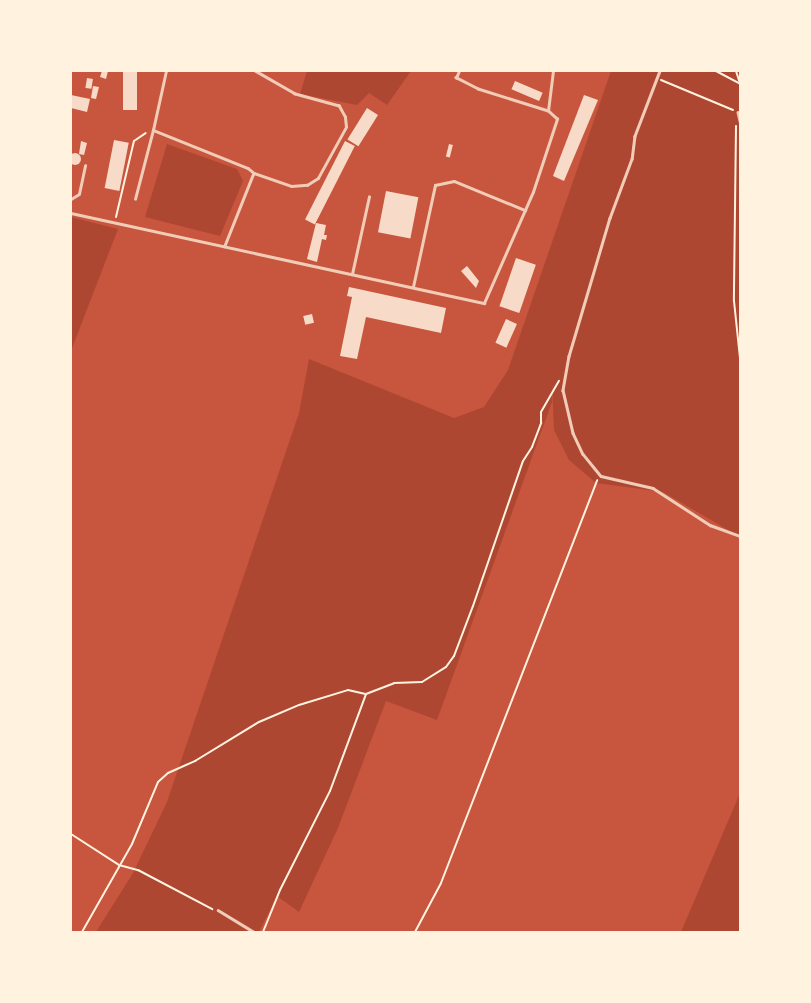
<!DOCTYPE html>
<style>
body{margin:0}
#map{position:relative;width:811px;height:1003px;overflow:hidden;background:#c8553d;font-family:Rubik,sans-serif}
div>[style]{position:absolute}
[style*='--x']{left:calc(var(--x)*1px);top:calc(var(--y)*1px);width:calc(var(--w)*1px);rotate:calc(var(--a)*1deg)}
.green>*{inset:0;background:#ae4732}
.building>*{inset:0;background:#f7dbc8;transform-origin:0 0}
.round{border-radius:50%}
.path>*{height:2px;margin:-1px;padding:0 1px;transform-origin:1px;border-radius:1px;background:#fff3e0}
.service>*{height:2.5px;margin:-1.25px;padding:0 1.25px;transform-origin:1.25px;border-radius:1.25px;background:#f1ccb7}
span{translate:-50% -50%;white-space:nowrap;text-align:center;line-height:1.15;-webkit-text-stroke:5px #fff3e0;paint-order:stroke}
.frame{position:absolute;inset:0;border:72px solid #fff3e0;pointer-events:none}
</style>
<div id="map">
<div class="green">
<i style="clip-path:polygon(307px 71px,411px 71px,387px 105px,369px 93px,357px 105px,300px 94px)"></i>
<i style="clip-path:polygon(611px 71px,740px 71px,740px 537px,663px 492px,596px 483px,569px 460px,554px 430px,552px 383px,552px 402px,437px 720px,386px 701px,338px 828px,299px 912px,277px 896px,259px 932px,96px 932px,133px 873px,167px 802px,299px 413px,309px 359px,454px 418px,484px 407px,508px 370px)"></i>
<i style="clip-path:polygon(167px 144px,237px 169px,243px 181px,220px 236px,145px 217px)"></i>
<i style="clip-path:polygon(71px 217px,118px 229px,71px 351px)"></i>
<i style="clip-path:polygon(740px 793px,740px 932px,681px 932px)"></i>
</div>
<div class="building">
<i style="clip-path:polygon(102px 71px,108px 71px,106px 79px,100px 77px)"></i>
<i style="left:123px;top:71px;width:14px;height:39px"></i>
<i style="left:87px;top:78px;width:6px;height:10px;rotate:9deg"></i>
<i style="left:515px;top:81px;width:30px;height:9px;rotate:23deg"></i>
<i style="clip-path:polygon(93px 86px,99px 87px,96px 99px,91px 98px)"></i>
<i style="clip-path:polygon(71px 95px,90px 99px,87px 112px,71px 108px)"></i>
<i style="clip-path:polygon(584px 95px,598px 100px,564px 181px,553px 176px)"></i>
<i style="left:367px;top:108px;width:13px;height:37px;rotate:32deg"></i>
<i style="left:114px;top:140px;width:15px;height:49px;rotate:11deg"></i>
<i style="clip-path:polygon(81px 141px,87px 143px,84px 155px,79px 154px)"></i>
<i style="left:345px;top:141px;width:11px;height:88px;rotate:27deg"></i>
<i style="left:449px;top:144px;width:4px;height:13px;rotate:14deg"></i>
<i class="round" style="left:69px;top:153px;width:12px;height:12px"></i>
<i style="left:386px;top:191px;width:33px;height:42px;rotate:11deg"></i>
<i style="clip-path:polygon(316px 223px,326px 225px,324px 235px,327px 235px,326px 240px,322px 239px,317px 262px,307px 259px)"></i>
<i style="left:516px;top:258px;width:21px;height:51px;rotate:19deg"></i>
<i style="clip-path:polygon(467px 266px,479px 281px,476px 288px,461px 271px)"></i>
<i style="clip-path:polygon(349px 287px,446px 308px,441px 333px,366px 317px,357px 359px,340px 356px,352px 297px,347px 296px)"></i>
<i style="left:312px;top:314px;width:9px;height:9px;rotate:77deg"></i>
<i style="left:506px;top:319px;width:12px;height:26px;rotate:24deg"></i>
</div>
<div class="path">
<i style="--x:716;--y:71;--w:27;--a:28"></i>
<i style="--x:736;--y:71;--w:13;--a:72"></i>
<i style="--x:661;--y:80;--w:78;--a:22.6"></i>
<i style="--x:736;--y:126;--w:175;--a:90.7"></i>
<i style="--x:734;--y:301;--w:57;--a:84"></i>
<i style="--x:116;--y:217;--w:78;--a:-76.7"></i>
<i style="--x:134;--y:141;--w:14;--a:-34"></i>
<i style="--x:71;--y:834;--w:57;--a:32.9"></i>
<i style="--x:119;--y:865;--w:20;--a:15"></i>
<i style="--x:138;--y:870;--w:84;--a:27.8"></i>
<i style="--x:82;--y:932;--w:101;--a:-60.4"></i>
<i style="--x:132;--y:844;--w:67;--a:-67.2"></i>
<i style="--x:158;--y:782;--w:13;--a:-42"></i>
<i style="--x:168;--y:773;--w:30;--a:-24"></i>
<i style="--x:195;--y:761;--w:75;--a:-31.4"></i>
<i style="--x:259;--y:722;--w:43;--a:-23"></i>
<i style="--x:299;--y:705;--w:51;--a:-17"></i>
<i style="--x:348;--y:690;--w:18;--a:13"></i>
<i style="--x:366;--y:694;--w:30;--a:-21"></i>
<i style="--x:394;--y:683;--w:28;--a:-2"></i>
<i style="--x:422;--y:682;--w:28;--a:-32"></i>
<i style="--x:446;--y:667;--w:14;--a:-54"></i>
<i style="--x:454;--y:656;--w:53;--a:-69.2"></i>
<i style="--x:473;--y:606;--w:153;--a:-71"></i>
<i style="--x:523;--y:461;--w:17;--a:-57"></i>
<i style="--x:532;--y:447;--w:26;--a:-69"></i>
<i style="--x:541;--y:423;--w:11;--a:-90"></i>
<i style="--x:541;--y:412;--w:36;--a:-60"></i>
<i style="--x:263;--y:932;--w:45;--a:-68"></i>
<i style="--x:280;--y:890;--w:111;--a:-63.2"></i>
<i style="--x:330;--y:791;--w:103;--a:-69.6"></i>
<i style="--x:415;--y:932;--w:55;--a:-62"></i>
<i style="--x:441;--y:883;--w:432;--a:-68.8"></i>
</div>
<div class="service">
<i style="--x:660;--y:71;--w:70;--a:111"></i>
<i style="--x:635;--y:136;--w:23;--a:97"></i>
<i style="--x:632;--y:159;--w:63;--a:110.4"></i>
<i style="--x:610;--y:218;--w:144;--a:106.5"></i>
<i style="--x:569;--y:356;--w:35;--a:100"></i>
<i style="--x:563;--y:390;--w:44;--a:76.9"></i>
<i style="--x:573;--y:433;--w:23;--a:65"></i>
<i style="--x:583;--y:454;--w:28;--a:51"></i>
<i style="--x:601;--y:476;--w:53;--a:13"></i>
<i style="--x:653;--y:488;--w:68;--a:33"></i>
<i style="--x:710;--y:525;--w:32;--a:20"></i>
<i style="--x:548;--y:111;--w:40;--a:-82.9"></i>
<i style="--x:738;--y:112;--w:9;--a:77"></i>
<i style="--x:153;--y:130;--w:60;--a:-77.6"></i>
<i style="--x:254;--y:173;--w:39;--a:19"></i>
<i style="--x:291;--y:186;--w:16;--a:-4"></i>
<i style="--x:307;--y:185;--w:13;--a:-32"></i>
<i style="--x:318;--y:178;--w:58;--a:-61.2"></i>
<i style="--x:346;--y:127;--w:10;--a:-96"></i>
<i style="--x:345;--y:117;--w:13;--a:-119"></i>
<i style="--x:339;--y:106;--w:46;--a:-164.7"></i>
<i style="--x:295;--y:94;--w:46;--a:-150.1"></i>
<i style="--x:71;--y:199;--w:9;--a:-32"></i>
<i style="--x:79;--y:194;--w:29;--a:-78"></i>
<i style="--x:135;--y:199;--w:71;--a:-75.4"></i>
<i style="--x:153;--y:130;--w:102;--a:21.8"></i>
<i style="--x:248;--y:168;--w:8;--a:40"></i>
<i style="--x:254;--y:173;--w:79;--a:111.7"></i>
<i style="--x:71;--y:213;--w:423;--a:12.3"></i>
<i style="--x:484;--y:303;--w:121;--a:-66.2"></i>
<i style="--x:533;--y:192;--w:77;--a:-71.8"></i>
<i style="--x:557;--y:119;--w:12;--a:-138"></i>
<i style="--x:548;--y:111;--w:73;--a:-162.6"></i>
<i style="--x:478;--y:89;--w:25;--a:-153"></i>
<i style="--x:456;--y:78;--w:8;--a:-67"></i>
<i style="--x:352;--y:274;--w:79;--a:-77.6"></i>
<i style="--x:413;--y:287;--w:104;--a:-77.8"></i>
<i style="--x:435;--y:185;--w:19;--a:-12"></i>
<i style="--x:454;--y:181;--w:77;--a:22.2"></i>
<i style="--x:218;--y:910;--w:42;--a:31.4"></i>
</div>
<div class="frame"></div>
</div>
